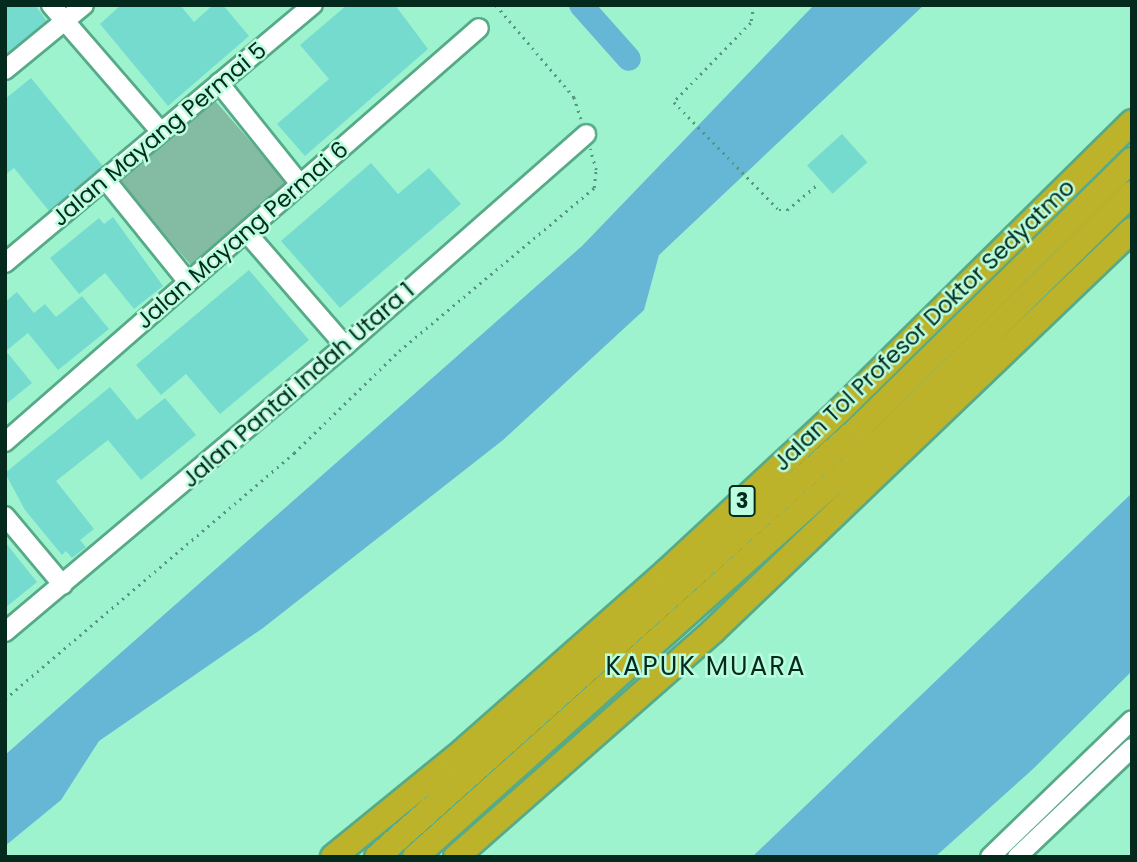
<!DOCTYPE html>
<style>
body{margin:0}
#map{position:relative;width:1137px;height:862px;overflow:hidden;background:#9ef3cf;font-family:Poppins,sans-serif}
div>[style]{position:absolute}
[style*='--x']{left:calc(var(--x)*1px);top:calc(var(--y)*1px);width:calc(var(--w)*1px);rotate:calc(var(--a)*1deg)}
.green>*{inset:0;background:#84bba3;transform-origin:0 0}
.water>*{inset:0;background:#66b6d5}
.river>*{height:24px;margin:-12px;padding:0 12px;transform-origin:12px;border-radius:12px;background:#66b6d5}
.building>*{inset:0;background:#75dbcf;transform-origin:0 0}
.path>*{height:2.5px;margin-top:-1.25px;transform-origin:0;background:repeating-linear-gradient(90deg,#57967d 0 2px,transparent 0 7px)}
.roads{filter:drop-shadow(2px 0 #56aa88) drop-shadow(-2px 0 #56aa88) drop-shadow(0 2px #56aa88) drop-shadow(0 -2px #56aa88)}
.minor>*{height:18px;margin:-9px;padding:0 9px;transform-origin:9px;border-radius:9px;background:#fff}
.highway>*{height:24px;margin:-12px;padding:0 12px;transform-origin:12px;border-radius:12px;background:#bcb32b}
span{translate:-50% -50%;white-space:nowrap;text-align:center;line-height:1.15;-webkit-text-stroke:5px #bafddf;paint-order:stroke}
.shield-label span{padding:2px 5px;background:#bafddf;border:2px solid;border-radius:5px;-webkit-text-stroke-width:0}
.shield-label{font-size:21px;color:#042a1d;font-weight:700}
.street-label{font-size:23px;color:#042a1d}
.quarter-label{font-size:26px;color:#042a1d;letter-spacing:2px}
.frame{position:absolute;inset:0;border:7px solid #042a1d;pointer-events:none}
</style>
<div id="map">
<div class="green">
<i style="left:211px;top:96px;width:123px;height:126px;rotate:49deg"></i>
</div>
<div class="water">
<i style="clip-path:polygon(814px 5px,924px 5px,659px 255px,644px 310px,503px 440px,263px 628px,99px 741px,61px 800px,5px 846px,5px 755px,582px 246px)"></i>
<i style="clip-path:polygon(1132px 493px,1132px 671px,1033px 769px,935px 857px,752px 857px)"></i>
</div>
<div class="river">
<i style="--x:581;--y:5;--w:72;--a:48.4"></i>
</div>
<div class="building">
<i style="clip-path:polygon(5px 5px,35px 5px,47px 21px,5px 55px)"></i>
<i style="clip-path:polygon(121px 5px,180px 5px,194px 22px,213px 5px,223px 5px,249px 36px,168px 106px,100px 24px)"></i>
<i style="clip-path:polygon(347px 5px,395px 5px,428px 49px,305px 156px,277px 124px,329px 79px,300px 45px)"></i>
<i style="clip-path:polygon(31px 78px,103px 166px,49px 211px,14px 168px,5px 175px,5px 99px)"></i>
<i style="left:842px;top:134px;width:38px;height:47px;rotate:48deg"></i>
<i style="clip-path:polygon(371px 163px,398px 194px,429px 168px,461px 204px,340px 308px,281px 241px)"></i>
<i style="clip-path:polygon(113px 217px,163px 286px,134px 309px,105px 273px,79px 294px,50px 258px,99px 218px,104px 224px)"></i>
<i style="clip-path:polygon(249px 270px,309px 340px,220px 414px,186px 374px,161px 395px,136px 365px)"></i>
<i style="clip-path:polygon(17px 292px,34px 313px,45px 304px,56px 317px,82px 296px,109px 329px,58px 370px,28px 333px,6px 351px,32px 383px,5px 405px,5px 302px)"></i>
<i style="clip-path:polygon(110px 387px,137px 420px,165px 398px,196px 435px,141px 480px,108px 440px,56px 481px,94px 529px,80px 540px,86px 547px,72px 558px,66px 551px,62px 555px,25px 510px,5px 473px)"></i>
<i style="clip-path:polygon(5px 542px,37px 582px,5px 608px)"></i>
</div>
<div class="path">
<i style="--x:496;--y:5;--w:121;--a:49.7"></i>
<i style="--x:574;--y:97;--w:23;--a:72"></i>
<i style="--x:754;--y:5;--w:18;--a:99"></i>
<i style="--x:751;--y:23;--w:110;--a:134.3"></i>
<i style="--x:674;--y:102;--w:151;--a:45.8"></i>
<i style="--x:779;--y:210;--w:8;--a:0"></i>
<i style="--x:787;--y:210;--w:38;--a:-40"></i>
<i style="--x:5;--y:699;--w:380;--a:-40.4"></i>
<i style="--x:294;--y:453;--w:146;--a:-44.2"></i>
<i style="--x:399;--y:351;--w:254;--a:-39.9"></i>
<i style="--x:594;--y:188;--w:18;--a:-84"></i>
<i style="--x:596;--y:170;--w:22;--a:-106"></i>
</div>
<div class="roads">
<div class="minor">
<i style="--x:51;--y:5;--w:168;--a:49.1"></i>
<i style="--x:5;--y:70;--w:102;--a:-39.4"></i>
<i style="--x:219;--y:83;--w:129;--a:51.3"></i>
<i style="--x:105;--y:179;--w:132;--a:51.1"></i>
<i style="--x:246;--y:232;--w:151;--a:49"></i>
<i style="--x:5;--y:263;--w:402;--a:-40"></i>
<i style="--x:5;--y:442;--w:629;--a:-41.13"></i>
<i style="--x:5;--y:516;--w:90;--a:50"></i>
<i style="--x:5;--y:632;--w:444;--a:-40.1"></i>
<i style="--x:345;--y:346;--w:321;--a:-41.3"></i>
<i style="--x:990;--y:857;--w:197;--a:-44"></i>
<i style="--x:1017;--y:857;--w:158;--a:-43.5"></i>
</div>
<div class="highway">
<i style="--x:333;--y:857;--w:157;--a:-39.1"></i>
<i style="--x:455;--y:758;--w:283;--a:-41.4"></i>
<i style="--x:667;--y:571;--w:236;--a:-42.9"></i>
<i style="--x:840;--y:410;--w:410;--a:-44.6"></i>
<i style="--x:377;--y:857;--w:649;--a:-41.69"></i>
<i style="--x:862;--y:425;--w:378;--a:-44.5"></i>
<i style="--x:415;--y:857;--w:625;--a:-41.82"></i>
<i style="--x:881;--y:440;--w:352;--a:-44.5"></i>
<i style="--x:456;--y:857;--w:342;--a:-41.3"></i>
<i style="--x:713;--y:631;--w:580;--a:-43.74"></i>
</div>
</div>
<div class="shield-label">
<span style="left:742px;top:501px">3</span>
</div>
<div class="street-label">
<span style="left:159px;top:134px;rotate:-40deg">Jalan Mayang Permai 5</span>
<span style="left:242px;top:235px;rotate:-41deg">Jalan Mayang Permai 6</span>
<span style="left:924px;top:325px;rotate:-44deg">Jalan Tol Profesor Doktor Sedyatmo</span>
<span style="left:298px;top:385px;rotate:-41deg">Jalan Pantai Indah Utara 1</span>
</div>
<div class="quarter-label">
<span style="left:706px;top:667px">KAPUK MUARA</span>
</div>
<div class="frame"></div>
</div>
